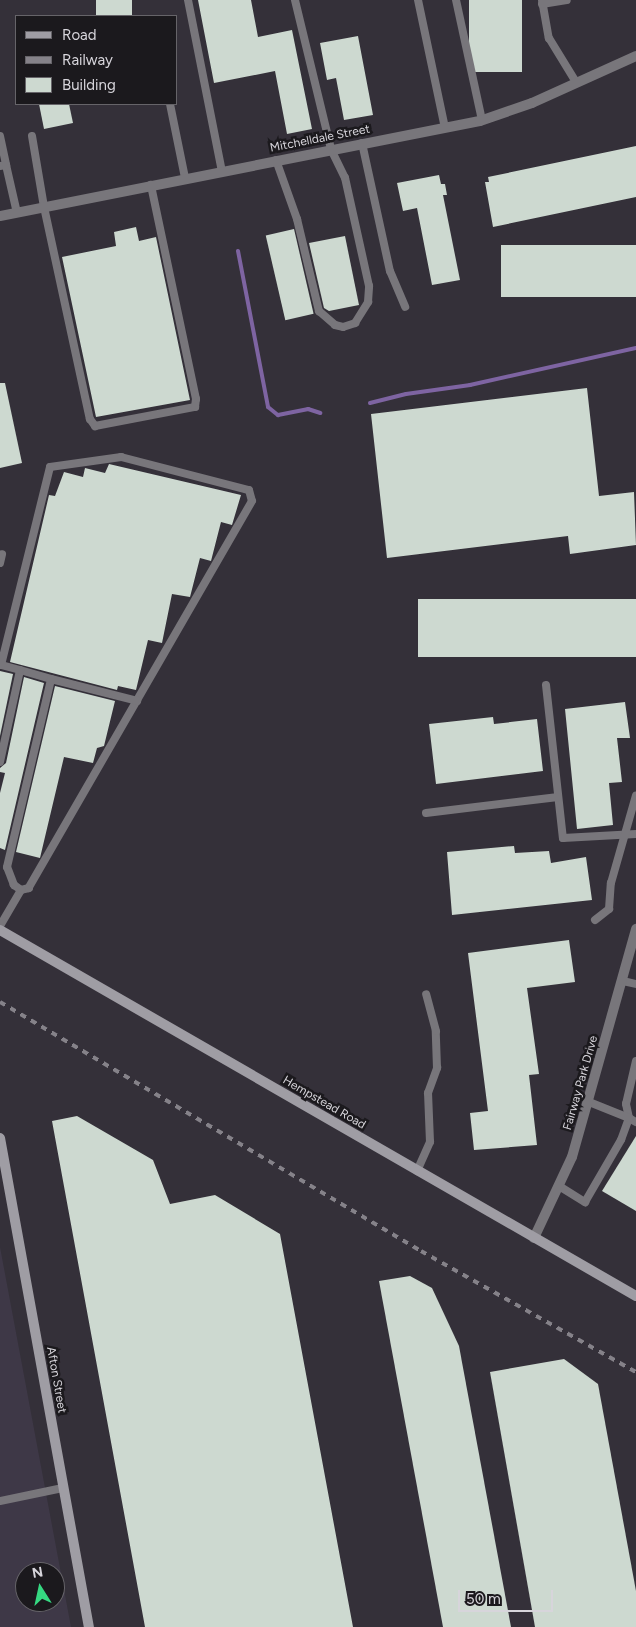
<!DOCTYPE html>
<style>
body{margin:0}
#map{position:relative;width:636px;height:1627px;overflow:hidden;background:#343039;font-family:Figtree,sans-serif}
div>[style]{position:absolute}
[style*='--x']{left:calc(var(--x)*1px);top:calc(var(--y)*1px);width:calc(var(--w)*1px);rotate:calc(var(--a)*1deg)}
.built>*{inset:0;background:#3e3847}
.stream>*{height:4px;margin:-2px;padding:0 2px;transform-origin:2px;border-radius:2px;background:#7e64a2}
.building>*{inset:0;background:#cdd9d0;transform-origin:0 0}
.lane>*{height:8px;margin:-4px;padding:0 4px;transform-origin:4px;border-radius:4px;background:#78767b}
.street>*{height:10px;margin:-5px;padding:0 5px;transform-origin:5px;border-radius:5px;background:#78767b}
.secondary>*{height:10px;margin:-5px;padding:0 5px;transform-origin:5px;border-radius:5px;background:#9f9da4}
.rail>*{height:4px;margin-top:-2px;transform-origin:0;background:repeating-linear-gradient(90deg,#858289 0 6px,transparent 0 12px)}
span{translate:-50% -50%;white-space:nowrap;text-align:center;line-height:1.15;-webkit-text-stroke:5px #1b191d;paint-order:stroke}
.street-label{font-size:12px;color:#d7d5db}
.legend{position:absolute;left:15px;top:15px;width:162px;height:90px;box-sizing:border-box;background:#1b191d;border:1px solid #666469;margin:0;padding:6px 9px;list-style:none;font-size:15px;color:#d7d5db}
.legend li{display:flex;align-items:center;gap:10px;height:25px}
.legend b{width:25px;border:1px solid #666469}
.north{position:absolute;left:15px;top:1562px;width:50px;height:50px;box-sizing:border-box;background:#1b191d;border:1px solid #666469;border-radius:50%;rotate:350deg;font-size:14px;font-weight:700;line-height:20px;text-align:center;color:#d7d5db}
.north::after{content:'';display:block;margin:auto;width:18px;height:22px;background:#35d881;clip-path:polygon(50% 0,100% 100%,50% 72%,0 100%)}
.scale{position:absolute;left:458px;top:1590px;width:95px;height:22px;box-sizing:border-box;border:2px solid #d7d5db;border-top:0;padding-left:6px;font-size:15px;line-height:18px;white-space:nowrap;color:#d7d5db;-webkit-text-stroke:4px #1b191d;paint-order:stroke}
</style>
<div id="map">
<div class="built">
<i style="clip-path:polygon(evenodd,0 1247px,71px 1627px,0 1627px,0 1247px,25px 1572px,55px 1572px,55px 1602px,25px 1602px,25px 1572px)"></i>
</div>
<div class="stream">
<i style="--x:238;--y:251;--w:159;--a:79.1"></i>
<i style="--x:268;--y:407;--w:13;--a:39"></i>
<i style="--x:278;--y:415;--w:31;--a:-11"></i>
<i style="--x:308;--y:409;--w:13;--a:18"></i>
<i style="--x:370;--y:403;--w:37;--a:-14"></i>
<i style="--x:406;--y:394;--w:65;--a:-8"></i>
<i style="--x:470;--y:385;--w:170;--a:-12.6"></i>
</div>
<div class="building">
<i style="left:96px;top:0;width:36px;height:16px"></i>
<i style="clip-path:polygon(198px 0,251px 0,258px 37px,292px 30px,312px 129px,287px 134px,275px 71px,214px 83px)"></i>
<i style="left:469px;top:0;width:53px;height:72px"></i>
<i style="clip-path:polygon(358px 36px,373px 115px,344px 120px,336px 78px,327px 80px,320px 43px)"></i>
<i style="clip-path:polygon(39px 104px,69px 104px,73px 123px,44px 129px)"></i>
<i style="clip-path:polygon(636px 146px,636px 197px,493px 227px,485px 182px,489px 182px,488px 177px)"></i>
<i style="clip-path:polygon(439px 175px,441px 184px,445px 184px,447px 195px,443px 195px,460px 280px,432px 285px,417px 208px,403px 211px,397px 183px)"></i>
<i style="clip-path:polygon(136px 227px,139px 241px,156px 237px,190px 400px,96px 417px,62px 257px,116px 246px,114px 232px)"></i>
<i style="left:294px;top:229px;width:87px;height:29px;rotate:77deg"></i>
<i style="clip-path:polygon(345px 236px,359px 305px,329px 311px,324px 308px,309px 243px)"></i>
<i style="left:636px;top:245px;width:52px;height:135px;rotate:90deg"></i>
<i style="clip-path:polygon(0 383px,5px 383px,22px 463px,0 468px)"></i>
<i style="clip-path:polygon(587px 388px,599px 496px,634px 492px,636px 545px,570px 554px,568px 536px,387px 558px,371px 414px)"></i>
<i style="clip-path:polygon(109px 464px,241px 495px,232px 525px,221px 522px,211px 561px,200px 558px,190px 597px,172px 594px,162px 643px,148px 640px,136px 690px,118px 686px,117px 690px,10px 662px,49px 495px,55px 496px,64px 472px,83px 477px,85px 468px,105px 473px)"></i>
<i style="left:636px;top:599px;width:58px;height:218px;rotate:90deg"></i>
<i style="clip-path:polygon(0 671px,13px 674px,0 736px)"></i>
<i style="clip-path:polygon(24px 677px,44px 683px,5px 850px,0 848px,0 793px,5px 773px,0 772px,0 768px,6px 763px)"></i>
<i style="clip-path:polygon(55px 686px,115px 701px,104px 746px,97px 748px,93px 763px,64px 757px,40px 858px,16px 852px)"></i>
<i style="clip-path:polygon(625px 702px,630px 738px,617px 738px,622px 782px,609px 783px,613px 825px,577px 829px,565px 709px)"></i>
<i style="clip-path:polygon(493px 717px,494px 724px,537px 719px,543px 771px,436px 784px,429px 724px)"></i>
<i style="clip-path:polygon(514px 846px,515px 853px,549px 851px,551px 863px,586px 857px,592px 900px,452px 915px,447px 852px)"></i>
<i style="clip-path:polygon(569px 940px,575px 982px,527px 988px,539px 1074px,529px 1075px,537px 1145px,474px 1150px,470px 1113px,488px 1111px,468px 953px)"></i>
<i style="clip-path:polygon(77px 1116px,153px 1160px,170px 1204px,215px 1195px,280px 1234px,353px 1627px,145px 1627px,52px 1121px)"></i>
<i style="clip-path:polygon(636px 1136px,636px 1211px,602px 1191px)"></i>
<i style="clip-path:polygon(410px 1276px,432px 1288px,459px 1346px,511px 1627px,443px 1627px,379px 1281px)"></i>
<i style="clip-path:polygon(564px 1359px,598px 1384px,636px 1591px,636px 1627px,535px 1627px,490px 1372px)"></i>
</div>
<div class="lane">
<i style="--x:188;--y:0;--w:174;--a:78.8"></i>
<i style="--x:418;--y:0;--w:131;--a:78.1"></i>
<i style="--x:456;--y:0;--w:123;--a:77.8"></i>
<i style="--x:542;--y:0;--w:39;--a:80"></i>
<i style="--x:549;--y:38;--w:52;--a:58.5"></i>
<i style="--x:542;--y:4;--w:25;--a:-9"></i>
<i style="--x:170;--y:104;--w:76;--a:78.5"></i>
<i style="--x:0;--y:136;--w:30;--a:78"></i>
<i style="--x:32;--y:136;--w:72;--a:80.4"></i>
<i style="--x:44;--y:207;--w:217;--a:77.8"></i>
<i style="--x:90;--y:419;--w:9;--a:54"></i>
<i style="--x:95;--y:426;--w:102;--a:-10.8"></i>
<i style="--x:195;--y:407;--w:8;--a:-83"></i>
<i style="--x:196;--y:399;--w:219;--a:-101.9"></i>
<i style="--x:362;--y:143;--w:131;--a:77.7"></i>
<i style="--x:390;--y:271;--w:39;--a:67"></i>
<i style="--x:276;--y:160;--w:63;--a:70.4"></i>
<i style="--x:297;--y:219;--w:95;--a:76.6"></i>
<i style="--x:319;--y:311;--w:21;--a:41"></i>
<i style="--x:335;--y:325;--w:8;--a:14"></i>
<i style="--x:343;--y:327;--w:13;--a:-18"></i>
<i style="--x:355;--y:323;--w:25;--a:-58"></i>
<i style="--x:368;--y:302;--w:16;--a:-86"></i>
<i style="--x:369;--y:286;--w:111;--a:-102.5"></i>
<i style="--x:345;--y:178;--w:32;--a:-116"></i>
<i style="--x:331;--y:149;--w:153;--a:-103.6"></i>
<i style="--x:0;--y:166;--w:6;--a:-9"></i>
<i style="--x:6;--y:165;--w:49;--a:77.1"></i>
<i style="--x:0;--y:563;--w:9;--a:-77"></i>
<i style="--x:20;--y:670;--w:32;--a:16"></i>
<i style="--x:546;--y:685;--w:154;--a:83.7"></i>
<i style="--x:563;--y:838;--w:73;--a:-3.1"></i>
<i style="--x:0;--y:762;--w:94;--a:-77.7"></i>
<i style="--x:20;--y:670;--w:20;--a:-165"></i>
<i style="--x:1;--y:665;--w:204;--a:-76.1"></i>
<i style="--x:50;--y:467;--w:72;--a:-8"></i>
<i style="--x:121;--y:457;--w:132;--a:14.5"></i>
<i style="--x:249;--y:490;--w:11;--a:75"></i>
<i style="--x:252;--y:501;--w:447;--a:120"></i>
<i style="--x:29;--y:888;--w:8;--a:166"></i>
<i style="--x:21;--y:890;--w:42;--a:120.3"></i>
<i style="--x:426;--y:813;--w:133;--a:-6.9"></i>
<i style="--x:21;--y:890;--w:9;--a:-144"></i>
<i style="--x:14;--y:885;--w:19;--a:-111"></i>
<i style="--x:7;--y:867;--w:193;--a:-76.8"></i>
<i style="--x:51;--y:679;--w:89;--a:14.3"></i>
<i style="--x:595;--y:920;--w:18;--a:-38"></i>
<i style="--x:609;--y:909;--w:26;--a:-86"></i>
<i style="--x:611;--y:883;--w:91;--a:-74.1"></i>
<i style="--x:623;--y:981;--w:13;--a:13"></i>
<i style="--x:636;--y:1061;--w:44;--a:103.1"></i>
<i style="--x:626;--y:1104;--w:14;--a:78"></i>
<i style="--x:629;--y:1118;--w:8;--a:30"></i>
<i style="--x:417;--y:1171;--w:32;--a:-66"></i>
<i style="--x:430;--y:1142;--w:49;--a:-92.3"></i>
<i style="--x:428;--y:1093;--w:27;--a:-70"></i>
<i style="--x:437;--y:1068;--w:37;--a:-92"></i>
<i style="--x:436;--y:1031;--w:38;--a:-105"></i>
<i style="--x:559;--y:1186;--w:31;--a:32"></i>
<i style="--x:585;--y:1202;--w:72;--a:-59.9"></i>
<i style="--x:621;--y:1140;--w:23;--a:-70"></i>
<i style="--x:629;--y:1118;--w:43;--a:-158.2"></i>
<i style="--x:0;--y:1501;--w:64;--a:-11.7"></i>
</div>
<div class="street">
<i style="--x:0;--y:216;--w:489;--a:-11.2"></i>
<i style="--x:480;--y:121;--w:55;--a:-19.1"></i>
<i style="--x:532;--y:103;--w:114;--a:-24.3"></i>
<i style="--x:534;--y:1238;--w:89;--a:-64.9"></i>
<i style="--x:572;--y:1157;--w:237;--a:-74.3"></i>
</div>
<div class="secondary">
<i style="--x:0;--y:930;--w:734;--a:29.92"></i>
<i style="--x:0;--y:1138;--w:497;--a:79.7"></i>
</div>
<div class="rail">
<i style="--x:0;--y:1002;--w:489;--a:30.6"></i>
<i style="--x:421;--y:1251;--w:247;--a:29.4"></i>
</div>
<div class="street-label">
<span style="left:320px;top:139px;rotate:-11deg">Mitchelldale Street</span>
<span style="left:581px;top:1083px;rotate:-74deg">Fairway Park Drive</span>
<span style="left:324px;top:1103px;rotate:30deg">Hempstead Road</span>
<span style="left:56px;top:1380px;rotate:80deg">Afton Street</span>
</div>
<ul class="legend">
<li><b style="height:6px;background:#9f9da4"></b>Road</li>
<li><b style="height:6px;background:#858289"></b>Railway</li>
<li><b style="height:14px;background:#cdd9d0"></b>Building</li>
</ul>
<div class="north">N</div>
<div class="scale">50 m</div>
</div>
